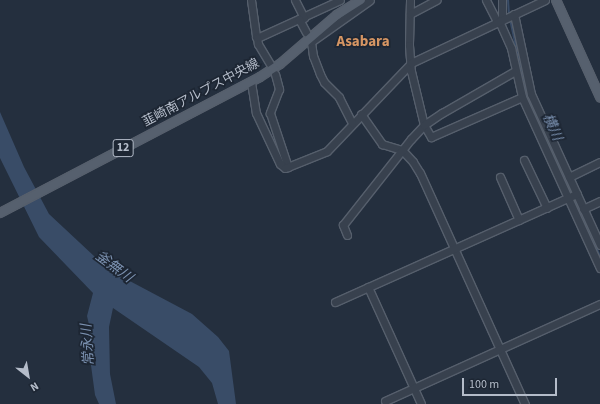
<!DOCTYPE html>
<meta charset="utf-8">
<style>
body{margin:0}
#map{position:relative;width:600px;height:404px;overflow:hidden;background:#242f3e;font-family:"Source Sans 3","Noto Sans JP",sans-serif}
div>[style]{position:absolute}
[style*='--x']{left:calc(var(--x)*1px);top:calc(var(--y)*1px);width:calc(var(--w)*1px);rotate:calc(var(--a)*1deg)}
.water>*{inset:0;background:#394c67}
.stream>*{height:2px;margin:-1px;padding:0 1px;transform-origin:1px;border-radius:1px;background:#394c67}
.roads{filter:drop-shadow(1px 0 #565f6c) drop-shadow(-1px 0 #565f6c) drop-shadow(0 1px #565f6c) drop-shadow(0 -1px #565f6c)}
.minor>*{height:7px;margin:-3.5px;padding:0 3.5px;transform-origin:3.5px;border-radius:3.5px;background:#38414e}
.major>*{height:8px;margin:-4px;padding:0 4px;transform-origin:4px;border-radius:4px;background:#56606e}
span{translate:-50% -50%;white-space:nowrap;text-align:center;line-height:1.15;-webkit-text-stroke:3.5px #1d2633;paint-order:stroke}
.shield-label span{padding:1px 3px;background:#1d2633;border:1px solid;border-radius:3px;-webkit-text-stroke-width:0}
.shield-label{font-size:12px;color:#b4bcc9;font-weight:700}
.street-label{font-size:13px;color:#b4bcc9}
.water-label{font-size:14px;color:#7c92b1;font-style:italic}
.quarter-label{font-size:15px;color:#d59563;font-weight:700}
.north{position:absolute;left:8px;top:356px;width:40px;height:40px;-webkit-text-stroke:3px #1d2633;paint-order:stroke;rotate:149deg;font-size:11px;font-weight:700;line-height:16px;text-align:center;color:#b4bcc9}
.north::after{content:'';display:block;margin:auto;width:14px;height:18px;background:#b4bcc9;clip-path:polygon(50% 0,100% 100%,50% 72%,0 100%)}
.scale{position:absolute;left:462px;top:378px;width:95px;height:18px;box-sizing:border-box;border:2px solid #b4bcc9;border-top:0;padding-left:5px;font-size:12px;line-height:14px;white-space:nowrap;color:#b4bcc9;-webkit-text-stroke:3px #1d2633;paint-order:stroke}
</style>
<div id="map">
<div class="water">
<i style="clip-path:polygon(0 112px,24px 167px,49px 214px,109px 270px,192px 314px,218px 337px,229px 351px,236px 404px,218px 404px,212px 383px,199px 367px,113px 308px,109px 327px,110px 374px,116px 404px,99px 404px,95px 395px,90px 358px,90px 329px,87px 316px,93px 293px,39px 237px,0 158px)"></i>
</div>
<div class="stream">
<i style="--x:508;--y:0;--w:15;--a:86"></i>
<i style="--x:510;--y:19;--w:76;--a:77.8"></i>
<i style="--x:526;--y:93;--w:179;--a:65.6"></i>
</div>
<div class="roads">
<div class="minor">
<i style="--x:251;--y:0;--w:37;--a:82"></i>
<i style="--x:256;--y:37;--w:1;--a:45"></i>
<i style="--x:257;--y:38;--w:91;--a:-24.6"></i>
<i style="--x:295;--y:0;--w:20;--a:63"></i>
<i style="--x:410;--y:0;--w:45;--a:91.3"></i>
<i style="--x:409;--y:45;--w:26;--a:86"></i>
<i style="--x:411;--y:71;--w:56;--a:76.5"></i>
<i style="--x:424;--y:125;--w:14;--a:60"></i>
<i style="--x:431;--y:137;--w:99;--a:-23.7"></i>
<i style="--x:486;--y:0;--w:25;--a:63"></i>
<i style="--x:410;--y:14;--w:30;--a:-28"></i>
<i style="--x:514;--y:14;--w:82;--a:78"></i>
<i style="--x:531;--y:94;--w:166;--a:65.4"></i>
<i style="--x:299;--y:19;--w:15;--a:62"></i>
<i style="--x:502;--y:20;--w:20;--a:-90"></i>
<i style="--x:499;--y:21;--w:30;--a:66"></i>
<i style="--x:511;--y:48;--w:50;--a:77.3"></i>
<i style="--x:522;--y:97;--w:188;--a:65.5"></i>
<i style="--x:257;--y:38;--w:6;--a:81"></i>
<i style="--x:258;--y:44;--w:23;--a:59"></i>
<i style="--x:275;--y:74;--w:16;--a:75"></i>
<i style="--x:279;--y:89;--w:26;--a:111"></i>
<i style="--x:270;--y:113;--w:57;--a:71.6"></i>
<i style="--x:251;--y:82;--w:31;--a:81"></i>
<i style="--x:256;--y:113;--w:56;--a:64.8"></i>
<i style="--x:280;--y:164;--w:6;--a:39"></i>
<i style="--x:285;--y:168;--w:45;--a:-22"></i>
<i style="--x:327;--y:151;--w:122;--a:-46.3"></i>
<i style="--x:411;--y:63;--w:148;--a:-25.2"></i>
<i style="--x:361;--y:114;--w:37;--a:55"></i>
<i style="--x:382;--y:144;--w:21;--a:17"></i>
<i style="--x:402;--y:150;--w:16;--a:47"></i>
<i style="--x:413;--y:162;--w:13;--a:58"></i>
<i style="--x:420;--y:173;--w:254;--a:65.6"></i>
<i style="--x:352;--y:123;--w:29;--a:-117"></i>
<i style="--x:339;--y:97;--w:21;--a:-135"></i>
<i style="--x:324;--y:82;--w:9;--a:-117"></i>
<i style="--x:320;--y:74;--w:19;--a:-111"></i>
<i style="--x:313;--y:56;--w:14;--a:-98"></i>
<i style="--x:311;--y:42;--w:72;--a:-35.4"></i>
<i style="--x:524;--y:160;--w:53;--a:64.4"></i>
<i style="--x:500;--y:177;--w:47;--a:66.2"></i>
<i style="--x:569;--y:177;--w:34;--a:-26"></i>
<i style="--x:583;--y:209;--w:19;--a:-25"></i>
<i style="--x:347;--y:235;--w:11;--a:-112"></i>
<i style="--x:343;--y:225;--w:110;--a:-51.7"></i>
<i style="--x:411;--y:139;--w:19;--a:-47"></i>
<i style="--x:424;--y:125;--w:22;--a:-34"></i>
<i style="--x:442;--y:113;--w:84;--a:-29.9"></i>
<i style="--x:368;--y:287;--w:128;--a:65.6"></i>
<i style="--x:335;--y:302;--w:265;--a:-24.1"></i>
<i style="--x:385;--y:401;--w:236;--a:-24.3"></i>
</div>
<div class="major">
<i style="--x:556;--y:0;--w:107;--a:65.6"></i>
<i style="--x:0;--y:213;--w:293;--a:-27.6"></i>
<i style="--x:260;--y:77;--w:24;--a:-33"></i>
<i style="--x:280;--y:64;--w:75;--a:-40.7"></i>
<i style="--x:337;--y:15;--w:28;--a:-32"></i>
</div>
</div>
<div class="shield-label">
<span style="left:123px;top:148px">12</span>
</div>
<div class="street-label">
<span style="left:201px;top:93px;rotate:-28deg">韮崎南アルプス中央線</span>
</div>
<div class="water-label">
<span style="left:552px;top:127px;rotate:66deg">横川</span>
<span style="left:114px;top:267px;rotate:37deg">釜無川</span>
<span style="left:88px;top:345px;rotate:-94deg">常永川</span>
</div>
<div class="quarter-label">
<span style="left:363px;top:42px">Asabara</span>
</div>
<div class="north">N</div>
<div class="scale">100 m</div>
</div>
